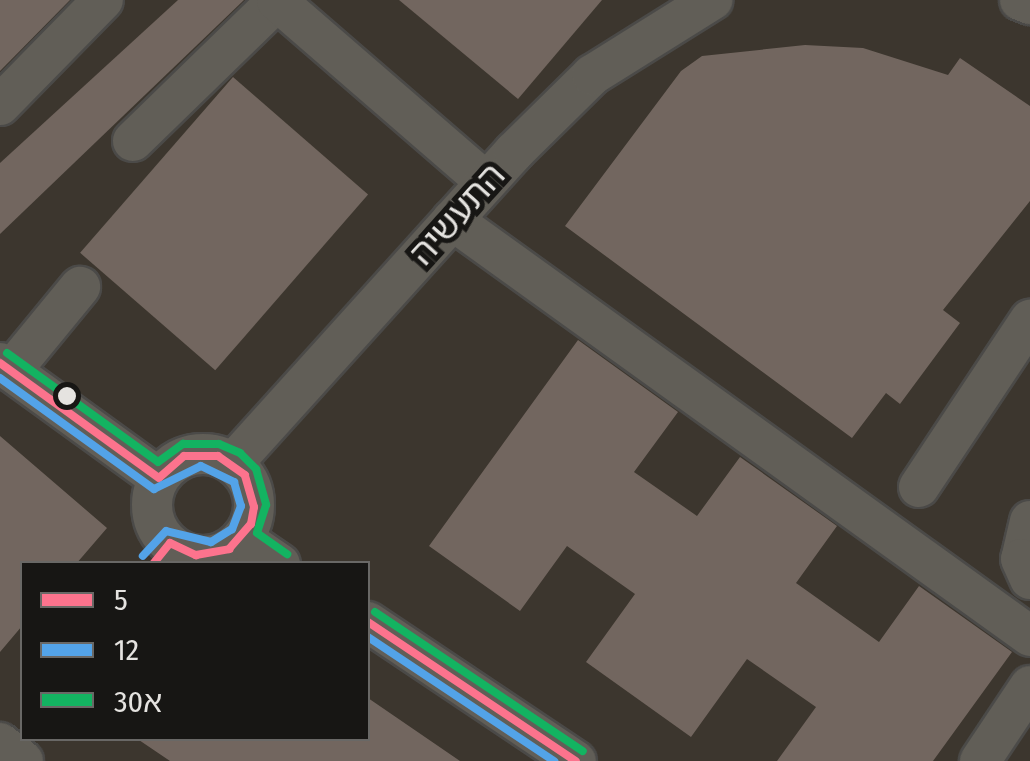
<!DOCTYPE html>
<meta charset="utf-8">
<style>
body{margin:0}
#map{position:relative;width:1030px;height:761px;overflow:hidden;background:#2f2d2a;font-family:"Fira Sans Condensed","Noto Sans Hebrew",sans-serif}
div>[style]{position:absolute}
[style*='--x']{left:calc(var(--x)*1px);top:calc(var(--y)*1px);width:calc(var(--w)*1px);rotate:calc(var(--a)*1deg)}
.built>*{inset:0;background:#3c362e}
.building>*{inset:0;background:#72665f;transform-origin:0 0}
.roads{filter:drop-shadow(2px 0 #4b4a48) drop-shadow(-2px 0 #4b4a48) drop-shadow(0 2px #4b4a48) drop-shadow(0 -2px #4b4a48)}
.minor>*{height:40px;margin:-20px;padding:0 20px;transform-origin:20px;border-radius:20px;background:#615e57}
.minor>.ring{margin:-20px;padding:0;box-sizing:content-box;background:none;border:40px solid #615e57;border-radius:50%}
.bus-1>*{height:8px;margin:-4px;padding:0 4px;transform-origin:4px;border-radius:4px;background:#fc738d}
.bus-2>*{height:8px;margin:-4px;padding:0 4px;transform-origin:4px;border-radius:4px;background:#53a3e8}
.bus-3>*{height:8px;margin:-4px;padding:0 4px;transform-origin:4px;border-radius:4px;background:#13b361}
.dots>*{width:28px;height:28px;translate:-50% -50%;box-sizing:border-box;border:5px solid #171614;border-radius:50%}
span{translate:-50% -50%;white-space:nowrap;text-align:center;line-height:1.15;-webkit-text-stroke:10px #171614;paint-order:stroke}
.street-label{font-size:35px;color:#e5e3e0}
.legend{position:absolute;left:20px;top:561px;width:350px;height:180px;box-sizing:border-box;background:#171614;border:2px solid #696866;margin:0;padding:12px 18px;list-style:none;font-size:30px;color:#e5e3e0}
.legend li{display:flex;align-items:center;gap:20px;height:50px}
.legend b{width:50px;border:2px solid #696866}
</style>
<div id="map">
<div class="built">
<i style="clip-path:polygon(evenodd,0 0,1030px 0,1030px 761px,0 761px,0 0,22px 564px,368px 564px,368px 738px,22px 738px,22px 564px)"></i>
</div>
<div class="building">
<i style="clip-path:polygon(0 0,70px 0,0 71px)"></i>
<i style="clip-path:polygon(178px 0,244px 0,0 234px,0 163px)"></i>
<i style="clip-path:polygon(399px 0,602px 0,518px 99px)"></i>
<i style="clip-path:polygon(805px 45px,863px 48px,948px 75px,960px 58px,1030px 106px,1030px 201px,943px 310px,960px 323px,900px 404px,886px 393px,852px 438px,565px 226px,681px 71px,702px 56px)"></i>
<i style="left:233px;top:77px;width:179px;height:233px;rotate:41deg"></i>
<i style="clip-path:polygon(578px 340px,678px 412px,634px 472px,697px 516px,740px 457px,837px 526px,796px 583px,879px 642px,919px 586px,1012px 652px,933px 761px,777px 761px,816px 707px,747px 659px,691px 737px,586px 662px,635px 594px,567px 546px,520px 611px,429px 546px)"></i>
<i style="clip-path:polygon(0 436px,107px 528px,76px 564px,22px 564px,22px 626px,0 652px)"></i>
<i style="clip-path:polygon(368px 698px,460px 761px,170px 761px,136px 738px,368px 738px)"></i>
</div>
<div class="roads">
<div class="minor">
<i style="--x:1020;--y:0;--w:11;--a:22"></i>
<i style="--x:0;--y:105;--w:147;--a:-45.6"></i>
<i style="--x:133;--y:141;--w:201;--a:-44.2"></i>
<i style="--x:277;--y:1;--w:276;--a:40.9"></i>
<i style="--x:452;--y:220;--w:712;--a:35.74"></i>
<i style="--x:0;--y:363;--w:196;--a:35.9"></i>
<i style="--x:11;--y:371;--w:109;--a:-50.6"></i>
<i class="ring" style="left:152px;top:454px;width:62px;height:62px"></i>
<i style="--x:233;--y:463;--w:419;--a:-47.9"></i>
<i style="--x:514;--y:152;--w:110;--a:-44.6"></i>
<i style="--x:592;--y:75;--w:142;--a:-32"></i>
<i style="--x:919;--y:487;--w:201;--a:-56.4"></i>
<i style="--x:1030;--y:521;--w:39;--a:103"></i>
<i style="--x:1021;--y:559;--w:22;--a:66"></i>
<i style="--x:242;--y:538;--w:46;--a:34.4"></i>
<i style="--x:368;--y:622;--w:250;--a:33.8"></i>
<i style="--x:0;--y:743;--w:29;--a:38"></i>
<i style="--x:980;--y:761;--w:90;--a:-56.3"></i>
</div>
</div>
<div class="bus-1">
<i style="--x:0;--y:363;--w:196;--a:35.9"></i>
<i style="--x:153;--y:564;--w:27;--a:-51"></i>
<i style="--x:170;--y:543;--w:29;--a:25"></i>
<i style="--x:196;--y:555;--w:34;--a:-10"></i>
<i style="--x:229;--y:549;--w:33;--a:-49"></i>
<i style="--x:251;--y:524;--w:17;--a:-80"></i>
<i style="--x:254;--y:507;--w:33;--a:-106"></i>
<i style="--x:245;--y:475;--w:33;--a:-145"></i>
<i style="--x:218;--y:456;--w:34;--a:180"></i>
<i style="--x:184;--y:456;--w:33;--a:139"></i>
<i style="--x:368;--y:622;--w:250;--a:33.8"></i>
</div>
<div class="bus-2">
<i style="--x:0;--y:378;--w:190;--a:35.8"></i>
<i style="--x:154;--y:489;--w:52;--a:-26.1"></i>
<i style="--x:201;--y:466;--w:37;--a:26"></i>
<i style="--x:234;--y:482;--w:25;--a:74"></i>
<i style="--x:241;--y:506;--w:25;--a:111"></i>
<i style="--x:232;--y:529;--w:25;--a:148"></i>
<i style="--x:211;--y:542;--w:46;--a:-166.3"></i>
<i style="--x:166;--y:531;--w:34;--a:133"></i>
<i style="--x:368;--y:637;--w:224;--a:33.7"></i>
</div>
<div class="bus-3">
<i style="--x:7;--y:353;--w:186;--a:35.8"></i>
<i style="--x:158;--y:462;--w:31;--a:-36"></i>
<i style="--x:183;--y:444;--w:36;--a:0"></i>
<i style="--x:219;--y:444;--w:23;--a:23"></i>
<i style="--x:240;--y:453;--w:23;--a:45"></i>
<i style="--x:256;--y:469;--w:37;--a:74"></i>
<i style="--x:266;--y:505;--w:29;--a:108"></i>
<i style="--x:257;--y:533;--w:37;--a:35"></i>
<i style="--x:375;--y:612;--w:250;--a:33.8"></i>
</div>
<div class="dots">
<i style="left:67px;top:396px;background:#e5e3e0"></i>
</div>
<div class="street-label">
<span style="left:457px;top:214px;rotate:-48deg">התעשיה</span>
</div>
<ul class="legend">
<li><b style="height:12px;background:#fc738d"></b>5</li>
<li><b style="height:12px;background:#53a3e8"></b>12</li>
<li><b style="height:12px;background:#13b361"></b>30א</li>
</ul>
</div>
